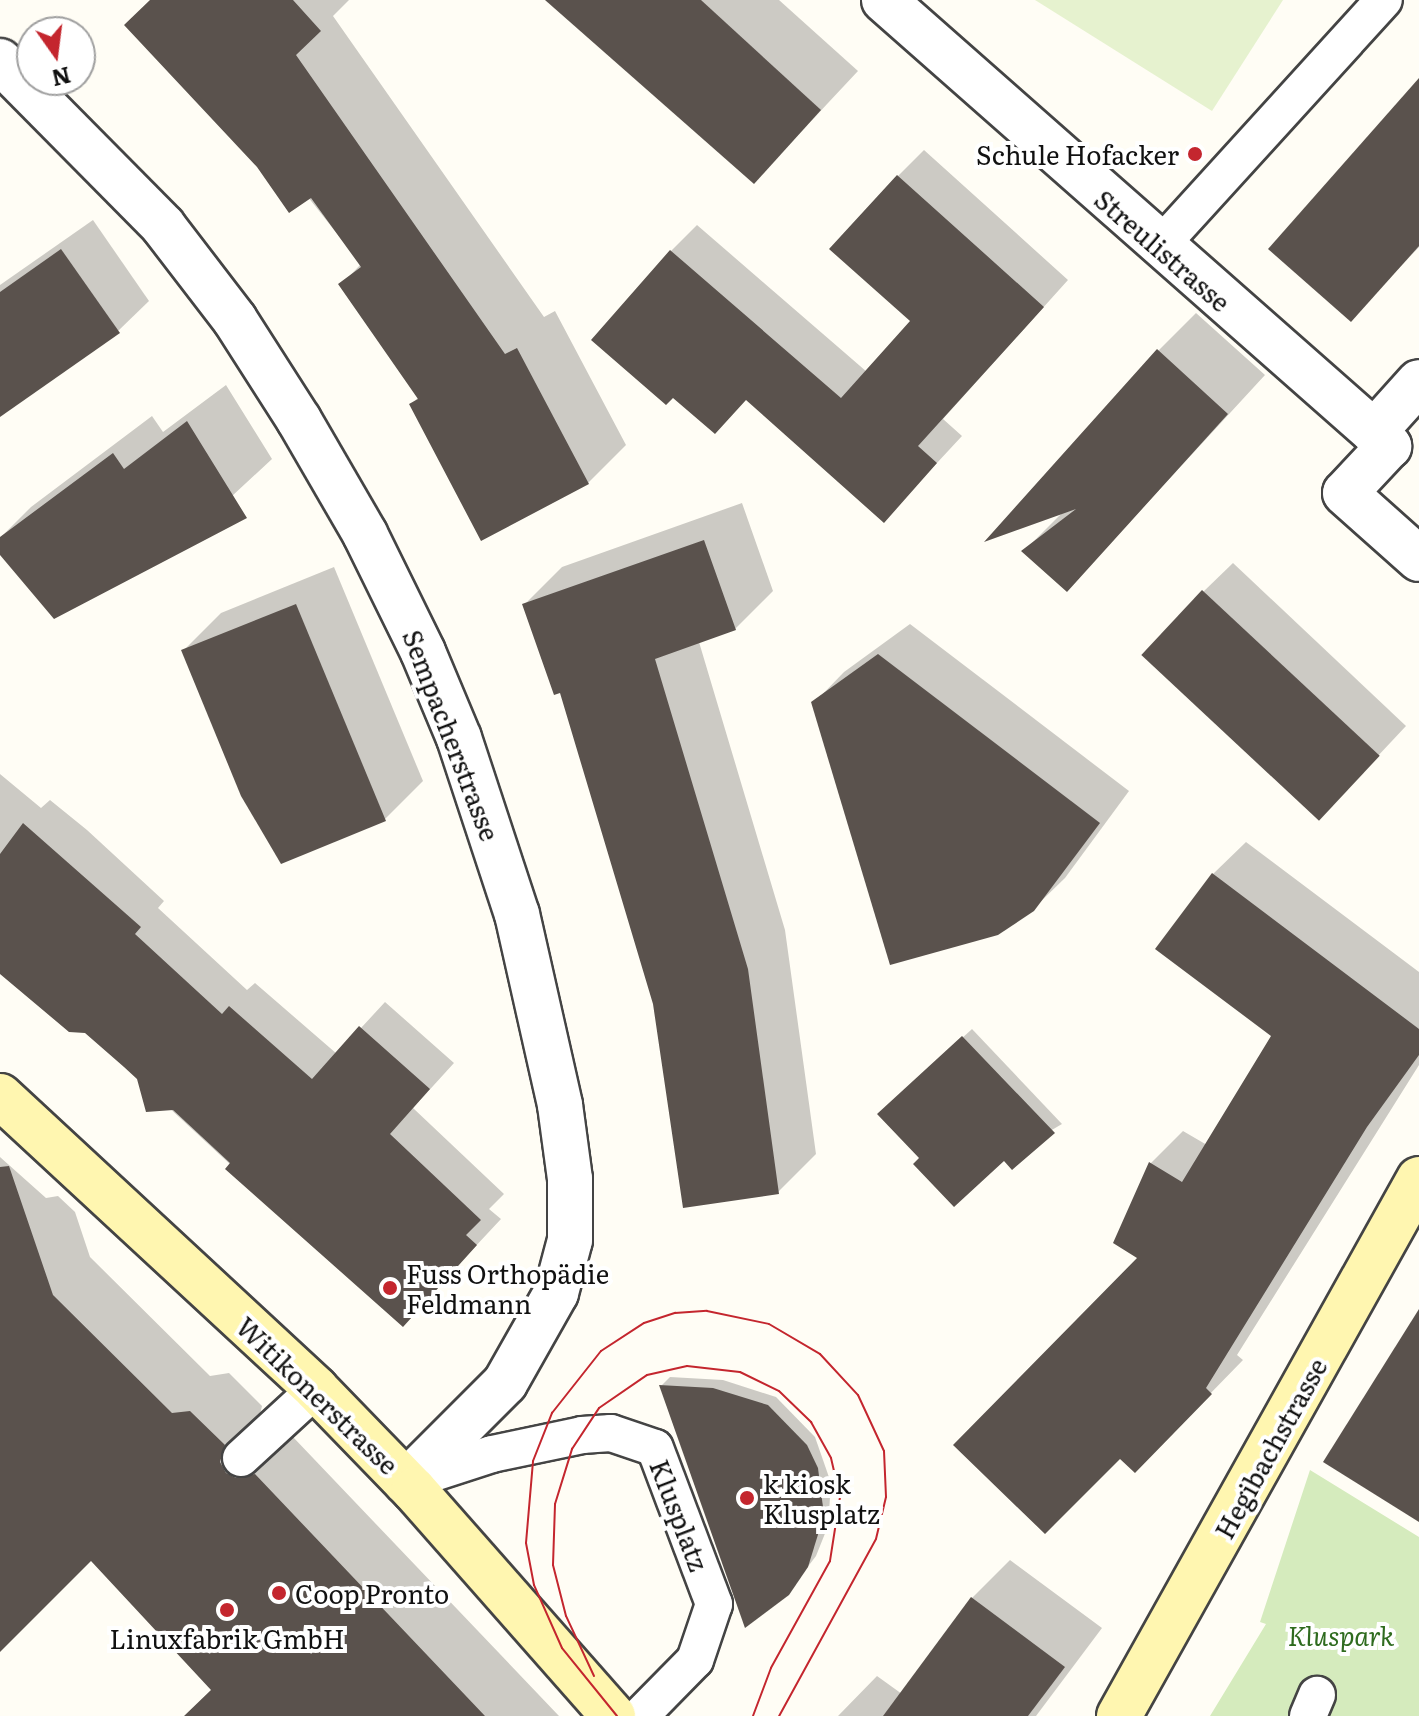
<!DOCTYPE html>
<meta charset="utf-8">
<style>
body{margin:0}
#map{position:relative;width:1419px;height:1716px;overflow:hidden;background:#fffdf5;font-family:Literata,serif}
div>[style]{position:absolute}
[style*='--x']{left:calc(var(--x)*1px);top:calc(var(--y)*1px);width:calc(var(--w)*1px);rotate:calc(var(--a)*1deg)}
.green>*{inset:0;background:#d5ebbd}
.pitch>*{inset:0;background:#e6f2cf}
.shadow>*{inset:0;background:#0003}
.building>*{inset:0;background:#5a524d;transform-origin:0 0}
.roads{filter:drop-shadow(2px 0 #444) drop-shadow(-2px 0 #444) drop-shadow(0 2px #444) drop-shadow(0 -2px #444)}
.lane>*{height:36px;margin:-18px;padding:0 18px;transform-origin:18px;border-radius:18px;background:#fff}
.street>*{height:44px;margin:-22px;padding:0 22px;transform-origin:22px;border-radius:22px;background:#fff}
.secondary>*{height:44px;margin:-22px;padding:0 22px;transform-origin:22px;border-radius:22px;background:#fff6b0}
.tram>*{height:2px;margin:-1px;padding:0 1px;transform-origin:1px;border-radius:1px;background:#c4262e}
.dots>*{width:22px;height:22px;translate:-50% -50%;box-sizing:border-box;border:4px solid #fff;border-radius:50%}
span{translate:-50% -50%;white-space:nowrap;text-align:center;line-height:1.15;-webkit-text-stroke:8px #fff;paint-order:stroke}
.poi-label{font-size:26px;color:#111}
.right{translate:-100% -50%;text-align:right}
.left{translate:0 -50%;text-align:left}
.street-label{font-size:26px;color:#111}
.park-label{font-size:26px;color:#2f6b1f;font-style:italic}
.north{position:absolute;left:16px;top:16px;width:80px;height:80px;box-sizing:border-box;background:#fff;border:2px solid #a0a0a0;border-radius:50%;rotate:166deg;font-size:22px;font-weight:700;line-height:32px;text-align:center;color:#111}
.north::after{content:'';display:block;margin:auto;width:28px;height:36px;background:#c4262e;clip-path:polygon(50% 0,100% 100%,50% 72%,0 100%)}
</style>
<div id="map">
<div class="green">
<i style="clip-path:polygon(1310px 1470px,1419px 1537px,1419px 1716px,1210px 1716px,1266px 1624px,1260px 1622px)"></i>
</div>
<div class="pitch">
<i style="clip-path:polygon(1035px 0,1283px 0,1212px 111px)"></i>
</div>
<div class="shadow">
<i style="clip-path:polygon(152px 0,349px 0,333px 16px,544px 317px,555px 311px,626px 445px,588px 483px,411px 404px,419px 397px,341px 285px,361px 264px)"></i>
<i style="clip-path:polygon(552px 0,779px 0,858px 71px,754px 182px)"></i>
<i style="clip-path:polygon(1419px 84px,1419px 247px,1351px 319px)"></i>
<i style="clip-path:polygon(924px 150px,1068px 280px,943px 419px,962px 436px,884px 520px,747px 398px,715px 432px,671px 251px,697px 225px,867px 372px,913px 321px,898px 176px)"></i>
<i style="clip-path:polygon(93px 220px,149px 301px,118px 331px,0 415px,0 285px)"></i>
<i style="clip-path:polygon(1196px 313px,1265px 375px,1067px 590px,1024px 551px,1064px 511px,1158px 351px)"></i>
<i style="clip-path:polygon(226px 385px,272px 459px,163px 560px,0 552px,0 538px,31px 507px,152px 416px,163px 432px)"></i>
<i style="clip-path:polygon(742px 503px,773px 591px,735px 629px,699px 642px,785px 930px,816px 1154px,778px 1192px,655px 1004px,561px 691px,524px 605px,562px 567px)"></i>
<i style="clip-path:polygon(1233px 563px,1406px 726px,1347px 789px,1203px 592px)"></i>
<i style="clip-path:polygon(334px 567px,423px 781px,385px 819px,282px 861px,183px 651px,221px 613px)"></i>
<i style="clip-path:polygon(910px 624px,1129px 791px,1065px 878px,1033px 909px,814px 703px,844px 672px)"></i>
<i style="clip-path:polygon(0 774px,41px 808px,50px 800px,87px 830px,164px 901px,158px 908px,247px 990px,255px 983px,337px 1054px,385px 1002px,454px 1063px,413px 1108px,504px 1194px,489px 1209px,501px 1219px,403px 1324px,86px 1031px,0 919px)"></i>
<i style="clip-path:polygon(1246px 842px,1419px 972px,1419px 1065px,1237px 1355px,1243px 1360px,1167px 1438px,1140px 1257px,1151px 1163px,1183px 1131px,1207px 1145px,1274px 1035px,1213px 874px)"></i>
<i style="clip-path:polygon(972px 1029px,1062px 1124px,1004px 1158px,921px 1158px,888px 1106px)"></i>
<i style="clip-path:polygon(0 1157px,46px 1198px,58px 1196px,75px 1212px,90px 1257px,210px 1376px,229px 1373px,262px 1406px,258px 1423px,274px 1441px,293px 1437px,559px 1716px,185px 1716px,213px 1689px,91px 1558px,0 1649px)"></i>
<i style="clip-path:polygon(670px 1377px,723px 1380px,776px 1397px,815px 1437px,831px 1483px,828px 1526px,816px 1556px,787px 1594px,662px 1385px)"></i>
<i style="clip-path:polygon(1010px 1560px,1102px 1628px,1036px 1716px,838px 1716px,877px 1676px,902px 1694px,972px 1598px)"></i>
</div>
<div class="building">
<i style="clip-path:polygon(150px 0,293px 0,321px 31px,296px 55px,505px 354px,517px 348px,589px 484px,481px 541px,409px 404px,418px 399px,338px 284px,361px 267px,311px 198px,289px 213px,257px 167px,124px 25px)"></i>
<i style="clip-path:polygon(545px 0,701px 0,821px 110px,754px 184px)"></i>
<i style="clip-path:polygon(1419px 78px,1419px 246px,1351px 322px,1268px 249px)"></i>
<i style="clip-path:polygon(897px 175px,1044px 307px,918px 446px,937px 463px,884px 523px,746px 400px,715px 434px,673px 398px,666px 405px,591px 340px,670px 250px,841px 398px,910px 321px,829px 249px)"></i>
<i style="clip-path:polygon(61px 249px,120px 333px,0 417px,0 292px)"></i>
<i style="clip-path:polygon(1157px 349px,1228px 414px,1067px 592px,1021px 551px,1076px 509px,984px 542px)"></i>
<i style="clip-path:polygon(187px 421px,247px 518px,54px 619px,0 555px,0 537px,113px 453px,124px 469px)"></i>
<i style="clip-path:polygon(704px 540px,736px 630px,655px 659px,748px 969px,779px 1194px,683px 1208px,653px 1004px,560px 693px,554px 695px,522px 604px)"></i>
<i style="left:1202px;top:590px;width:243px;height:89px;rotate:43deg"></i>
<i style="clip-path:polygon(296px 604px,386px 821px,281px 864px,241px 796px,181px 650px)"></i>
<i style="clip-path:polygon(878px 654px,1100px 823px,1034px 911px,998px 935px,890px 965px,811px 702px)"></i>
<i style="clip-path:polygon(23px 823px,141px 927px,135px 934px,222px 1014px,229px 1006px,312px 1079px,359px 1026px,430px 1089px,390px 1134px,481px 1220px,466px 1235px,477px 1245px,403px 1327px,225px 1169px,230px 1163px,173px 1110px,146px 1112px,137px 1079px,124px 1067px,85px 1033px,69px 1032px,0 974px,0 854px)"></i>
<i style="clip-path:polygon(1212px 873px,1419px 1029px,1419px 1055px,1367px 1127px,1206px 1388px,1212px 1394px,1135px 1473px,1120px 1459px,1045px 1534px,953px 1445px,1137px 1258px,1113px 1243px,1149px 1162px,1182px 1182px,1271px 1036px,1155px 949px)"></i>
<i style="clip-path:polygon(962px 1036px,1055px 1133px,1012px 1170px,1004px 1161px,954px 1207px,913px 1164px,919px 1158px,877px 1114px)"></i>
<i style="clip-path:polygon(9px 1166px,53px 1295px,172px 1413px,190px 1411px,225px 1445px,220px 1462px,226px 1473px,236px 1478px,255px 1474px,485px 1716px,184px 1716px,211px 1690px,91px 1561px,0 1652px,0 1167px)"></i>
<i style="clip-path:polygon(1419px 1309px,1419px 1522px,1323px 1462px)"></i>
<i style="clip-path:polygon(659px 1385px,713px 1388px,768px 1405px,807px 1445px,818px 1468px,824px 1515px,808px 1567px,789px 1595px,745px 1628px)"></i>
<i style="clip-path:polygon(971px 1597px,1065px 1667px,1028px 1716px,883px 1716px)"></i>
</div>
<div class="roads">
<div class="lane">
<i style="--x:1159;--y:247;--w:334;--a:-47.7"></i>
<i style="--x:241;--y:1458;--w:102;--a:-42.6"></i>
<i style="--x:406;--y:1482;--w:90;--a:-18"></i>
<i style="--x:492;--y:1454;--w:92;--a:-11.9"></i>
<i style="--x:582;--y:1435;--w:29;--a:-4"></i>
<i style="--x:611;--y:1433;--w:46;--a:18.8"></i>
<i style="--x:655;--y:1448;--w:167;--a:69.3"></i>
<i style="--x:714;--y:1604;--w:59;--a:108.7"></i>
<i style="--x:695;--y:1660;--w:78;--a:134.5"></i>
<i style="--x:1308;--y:1716;--w:23;--a:-67"></i>
</div>
<div class="street">
<i style="--x:884;--y:0;--w:653;--a:41.4"></i>
<i style="--x:1374;--y:432;--w:67;--a:-48"></i>
<i style="--x:0;--y:61;--w:232;--a:45.3"></i>
<i style="--x:163;--y:226;--w:118;--a:52.5"></i>
<i style="--x:235;--y:320;--w:119;--a:57.4"></i>
<i style="--x:299;--y:420;--w:132;--a:59.9"></i>
<i style="--x:365;--y:534;--w:131;--a:63.8"></i>
<i style="--x:423;--y:652;--w:93;--a:67.3"></i>
<i style="--x:459;--y:738;--w:185;--a:71.8"></i>
<i style="--x:517;--y:914;--w:196;--a:77.3"></i>
<i style="--x:560;--y:1105;--w:75;--a:82.3"></i>
<i style="--x:570;--y:1179;--w:61;--a:90"></i>
<i style="--x:570;--y:1240;--w:55;--a:104.8"></i>
<i style="--x:556;--y:1293;--w:103;--a:119.5"></i>
<i style="--x:505;--y:1383;--w:140;--a:135"></i>
<i style="--x:1374;--y:432;--w:21;--a:43"></i>
<i style="--x:1389;--y:446;--w:64;--a:133.1"></i>
<i style="--x:1345;--y:493;--w:99;--a:41.7"></i>
</div>
<div class="secondary">
<i style="--x:0;--y:1096;--w:431;--a:42.8"></i>
<i style="--x:316;--y:1389;--w:141;--a:45.9"></i>
<i style="--x:414;--y:1490;--w:301;--a:48.6"></i>
<i style="--x:1119;--y:1716;--w:615;--a:-60.81"></i>
</div>
</div>
<div class="tram">
<i style="--x:594;--y:1676;--w:66;--a:-115"></i>
<i style="--x:566;--y:1616;--w:53;--a:-104.3"></i>
<i style="--x:553;--y:1565;--w:61;--a:-88.1"></i>
<i style="--x:555;--y:1504;--w:58;--a:-72.8"></i>
<i style="--x:572;--y:1449;--w:49;--a:-56.6"></i>
<i style="--x:599;--y:1408;--w:58;--a:-34.5"></i>
<i style="--x:647;--y:1375;--w:41;--a:-12.7"></i>
<i style="--x:687;--y:1366;--w:53;--a:6.5"></i>
<i style="--x:740;--y:1372;--w:43;--a:26"></i>
<i style="--x:779;--y:1391;--w:45;--a:44.1"></i>
<i style="--x:811;--y:1422;--w:41;--a:60.9"></i>
<i style="--x:831;--y:1458;--w:40;--a:77"></i>
<i style="--x:840;--y:1497;--w:65;--a:98.9"></i>
<i style="--x:830;--y:1561;--w:122;--a:118.9"></i>
<i style="--x:771;--y:1668;--w:51;--a:110.6"></i>
<i style="--x:617;--y:1716;--w:87;--a:-129"></i>
<i style="--x:562;--y:1648;--w:69;--a:-114"></i>
<i style="--x:534;--y:1585;--w:43;--a:-100.8"></i>
<i style="--x:526;--y:1543;--w:82;--a:-85.1"></i>
<i style="--x:533;--y:1461;--w:52;--a:-68.4"></i>
<i style="--x:552;--y:1413;--w:79;--a:-51.7"></i>
<i style="--x:601;--y:1351;--w:51;--a:-33.1"></i>
<i style="--x:644;--y:1323;--w:33;--a:-18"></i>
<i style="--x:675;--y:1313;--w:32;--a:-4"></i>
<i style="--x:707;--y:1311;--w:63;--a:11.8"></i>
<i style="--x:769;--y:1324;--w:59;--a:30.5"></i>
<i style="--x:820;--y:1354;--w:56;--a:47.2"></i>
<i style="--x:858;--y:1395;--w:62;--a:65.1"></i>
<i style="--x:884;--y:1451;--w:46;--a:87.5"></i>
<i style="--x:886;--y:1497;--w:43;--a:103.4"></i>
<i style="--x:876;--y:1539;--w:202;--a:118.7"></i>
</div>
<div class="dots">
<i style="left:1195px;top:154px;background:#c4262e"></i>
<i style="left:390px;top:1288px;background:#c4262e"></i>
<i style="left:747px;top:1498px;background:#c4262e"></i>
<i style="left:279px;top:1593px;background:#c4262e"></i>
<i style="left:227px;top:1610px;background:#c4262e"></i>
</div>
<div class="poi-label">
<span class="right" style="left:1179px;top:154px">Schule Hofacker</span>
<span class="left" style="left:406px;top:1288px">Fuss Orthopädie<br>Feldmann</span>
<span class="left" style="left:763px;top:1498px">k kiosk<br>Klusplatz</span>
<span class="left" style="left:295px;top:1593px">Coop Pronto</span>
<span style="left:227px;top:1638px">Linuxfabrik GmbH</span>
</div>
<div class="street-label">
<span style="left:1163px;top:250px;rotate:41deg">Streulistrasse</span>
<span style="left:452px;top:735px;rotate:69deg">Sempacherstrasse</span>
<span style="left:318px;top:1395px;rotate:44deg">Witikonerstrasse</span>
<span style="left:1270px;top:1448px;rotate:-61deg">Hegibachstrasse</span>
<span style="left:680px;top:1515px;rotate:69deg">Klusplatz</span>
</div>
<div class="park-label">
<span style="left:1341px;top:1635px">Kluspark</span>
</div>
<div class="north">N</div>
</div>
